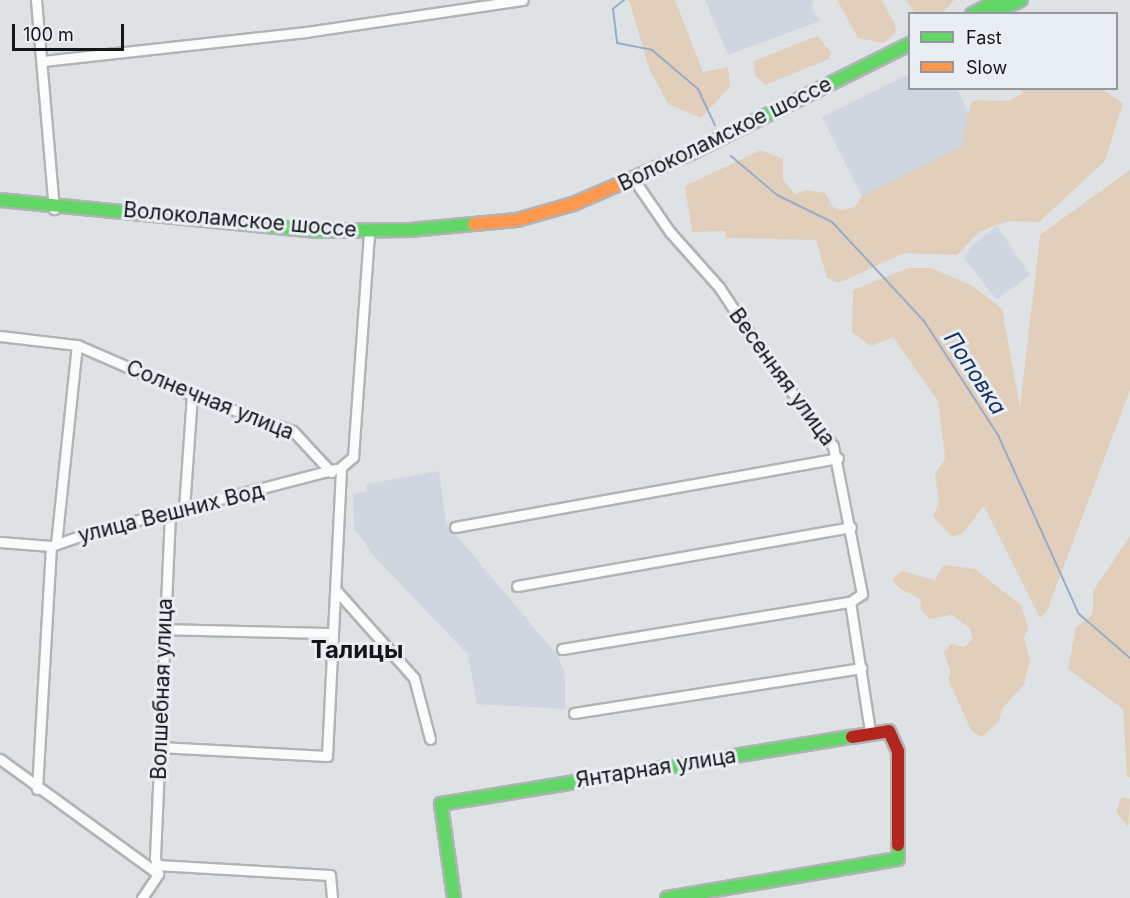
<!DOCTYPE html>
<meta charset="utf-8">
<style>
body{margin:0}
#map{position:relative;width:1130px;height:898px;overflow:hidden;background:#dfe2e5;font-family:Inter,sans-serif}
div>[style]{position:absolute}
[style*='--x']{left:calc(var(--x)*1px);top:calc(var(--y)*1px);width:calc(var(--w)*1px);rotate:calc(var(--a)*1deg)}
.built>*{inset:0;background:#cfd6df}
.green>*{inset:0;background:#e1cfbc}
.stream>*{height:2px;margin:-1px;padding:0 1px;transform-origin:1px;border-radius:1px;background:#99abc6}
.roads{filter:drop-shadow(2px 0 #b1b3b5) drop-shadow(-2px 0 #b1b3b5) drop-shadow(0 2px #b1b3b5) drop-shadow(0 -2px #b1b3b5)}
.street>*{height:9px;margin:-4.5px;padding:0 4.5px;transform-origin:4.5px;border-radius:4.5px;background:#fafbfb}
.fast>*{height:12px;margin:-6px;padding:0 6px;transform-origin:6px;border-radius:6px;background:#63d668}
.slow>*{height:12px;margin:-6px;padding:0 6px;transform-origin:6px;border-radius:6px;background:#ff974d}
.jam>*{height:12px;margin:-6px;padding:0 6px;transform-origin:6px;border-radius:6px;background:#b3261e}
span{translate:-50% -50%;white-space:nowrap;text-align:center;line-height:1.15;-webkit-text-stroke:6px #e9eef5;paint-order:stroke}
.street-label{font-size:21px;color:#141518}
.water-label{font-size:22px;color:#102e5e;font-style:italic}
.quarter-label{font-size:24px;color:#141518;font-weight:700}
.legend{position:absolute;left:908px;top:12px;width:210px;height:78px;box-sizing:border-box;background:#e9eef5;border:2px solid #94979d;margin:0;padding:8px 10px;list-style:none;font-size:18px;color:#141518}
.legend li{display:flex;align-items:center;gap:12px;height:30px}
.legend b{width:30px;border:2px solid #94979d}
.scale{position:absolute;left:12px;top:24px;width:112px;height:27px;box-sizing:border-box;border:3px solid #141518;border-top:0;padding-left:8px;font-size:18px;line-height:21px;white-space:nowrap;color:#141518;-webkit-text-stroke:4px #e9eef5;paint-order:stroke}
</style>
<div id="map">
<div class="built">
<i style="clip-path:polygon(705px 0,814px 0,812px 8px,820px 21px,728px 55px)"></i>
<i style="clip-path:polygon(909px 74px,910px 88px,957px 89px,970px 115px,963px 146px,862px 196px,822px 117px)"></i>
<i style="clip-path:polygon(997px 226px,1030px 275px,997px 300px,965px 259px,970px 247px)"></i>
<i style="clip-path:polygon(439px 471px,446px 523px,558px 656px,565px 674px,565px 709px,477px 704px,468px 655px,375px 557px,354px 528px,353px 494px,367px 491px,366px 484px)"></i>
</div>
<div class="green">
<i style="clip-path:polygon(629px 0,675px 0,703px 72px,728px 67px,730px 87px,701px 118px,668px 104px,649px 68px)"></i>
<i style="clip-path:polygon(837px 0,882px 0,895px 24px,896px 32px,884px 43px,858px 38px)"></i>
<i style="clip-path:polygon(906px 0,954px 0,943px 13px,915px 14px)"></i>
<i style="clip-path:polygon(817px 36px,831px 52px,829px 59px,765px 85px,755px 75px,754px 61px)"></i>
<i style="clip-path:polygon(1102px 89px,1123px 103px,1105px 161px,1039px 222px,1008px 221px,979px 232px,957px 255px,904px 253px,839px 283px,827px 278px,816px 240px,726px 238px,725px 231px,692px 232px,685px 186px,761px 150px,783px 159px,783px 180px,795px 194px,806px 190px,825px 193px,833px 207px,842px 210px,855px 207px,862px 196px,962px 146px,971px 103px,976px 100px,1009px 101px,1023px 93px,1020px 89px)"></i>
<i style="clip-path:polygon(1130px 170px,1130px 390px,1047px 611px,1040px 618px,984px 506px,963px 533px,952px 537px,933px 516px,939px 504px,935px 474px,945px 458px,938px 401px,893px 337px,871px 346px,852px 332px,853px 290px,908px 268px,931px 268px,973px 286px,1002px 309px,1020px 407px,1040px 235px)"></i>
<i style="clip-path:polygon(1130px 536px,1130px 777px,1127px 777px,1123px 709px,1068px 669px,1076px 627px,1093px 614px,1093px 591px)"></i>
<i style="clip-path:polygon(943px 565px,975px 569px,1021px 605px,1028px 627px,1024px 638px,1030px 661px,1024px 684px,1002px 709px,999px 721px,982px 737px,972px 732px,948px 679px,951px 674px,944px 653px,951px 644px,964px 647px,972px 640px,970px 628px,952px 615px,929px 619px,921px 610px,920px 599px,899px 588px,892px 579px,902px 571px,935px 580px)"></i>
<i style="clip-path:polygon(1122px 797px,1130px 799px,1128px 828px,1116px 811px)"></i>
</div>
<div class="stream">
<i style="--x:624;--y:0;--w:14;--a:141"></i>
<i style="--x:613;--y:9;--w:34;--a:83"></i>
<i style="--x:617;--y:43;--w:36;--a:11"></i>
<i style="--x:652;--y:50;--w:60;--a:40.3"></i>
<i style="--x:698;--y:89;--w:40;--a:65"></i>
<i style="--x:731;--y:156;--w:60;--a:40.3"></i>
<i style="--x:777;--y:195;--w:61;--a:26.1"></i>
<i style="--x:832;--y:222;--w:135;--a:47.1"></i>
<i style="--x:924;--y:321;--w:136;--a:57"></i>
<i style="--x:998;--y:435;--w:196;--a:65.7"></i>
<i style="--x:1079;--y:614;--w:67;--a:40.8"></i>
</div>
<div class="roads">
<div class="street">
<i style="--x:36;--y:0;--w:210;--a:85.1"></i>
<i style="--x:43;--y:61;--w:265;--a:-6.3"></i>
<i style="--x:306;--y:32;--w:219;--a:-8.4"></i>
<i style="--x:0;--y:336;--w:78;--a:6.7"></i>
<i style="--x:77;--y:345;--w:125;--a:23.5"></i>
<i style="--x:192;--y:395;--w:107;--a:19.6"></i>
<i style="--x:293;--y:431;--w:56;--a:47.2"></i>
<i style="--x:184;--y:509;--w:114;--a:-86"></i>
<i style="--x:455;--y:527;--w:389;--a:-10.2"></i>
<i style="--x:0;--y:542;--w:51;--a:4.5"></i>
<i style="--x:51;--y:546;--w:43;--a:-18.9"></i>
<i style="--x:92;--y:532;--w:252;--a:-14.5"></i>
<i style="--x:56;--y:544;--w:200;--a:-84"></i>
<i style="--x:517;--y:586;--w:339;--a:-10"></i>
<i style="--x:335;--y:589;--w:119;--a:48.4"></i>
<i style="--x:414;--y:678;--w:63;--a:75.3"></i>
<i style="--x:850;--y:602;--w:131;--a:81.2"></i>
<i style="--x:163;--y:629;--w:169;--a:1.4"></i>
<i style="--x:562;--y:649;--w:292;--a:-9.3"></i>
<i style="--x:850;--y:602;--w:14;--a:-34"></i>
<i style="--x:862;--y:594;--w:151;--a:-101.1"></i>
<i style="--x:833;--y:446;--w:107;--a:-127.4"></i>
<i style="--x:768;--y:361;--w:89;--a:-123.5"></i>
<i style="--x:719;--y:287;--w:74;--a:-131.7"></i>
<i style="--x:670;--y:232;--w:55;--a:-124.6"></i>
<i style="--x:574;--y:713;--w:291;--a:-8.9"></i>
<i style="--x:159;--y:747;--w:168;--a:3.1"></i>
<i style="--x:327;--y:756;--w:289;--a:-87.2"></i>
<i style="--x:341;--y:467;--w:16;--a:-40"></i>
<i style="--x:353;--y:457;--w:226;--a:-85.9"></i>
<i style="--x:0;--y:759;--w:195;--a:36"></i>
<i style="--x:37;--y:789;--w:243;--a:-86.7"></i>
<i style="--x:157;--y:865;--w:173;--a:3.3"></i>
<i style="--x:330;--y:875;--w:23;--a:85"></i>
<i style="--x:142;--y:898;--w:29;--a:-56"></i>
<i style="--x:158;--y:874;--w:17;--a:-100"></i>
<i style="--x:155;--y:857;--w:345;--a:-87.5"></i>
</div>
<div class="fast">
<i style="--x:972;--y:14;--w:31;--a:-27"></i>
<i style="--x:992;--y:14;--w:32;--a:-26"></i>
<i style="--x:693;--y:152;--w:242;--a:-26.5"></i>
<i style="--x:0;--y:200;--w:319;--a:5.6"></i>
<i style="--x:317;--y:231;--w:93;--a:-0.6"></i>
<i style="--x:410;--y:230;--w:64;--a:-5.4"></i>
<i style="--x:454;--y:898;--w:95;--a:-97.9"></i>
<i style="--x:441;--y:804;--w:416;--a:-9.3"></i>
<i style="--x:667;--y:898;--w:234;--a:-9.6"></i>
<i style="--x:898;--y:859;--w:14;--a:-90"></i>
</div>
<div class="slow">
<i style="--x:474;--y:224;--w:43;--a:-5.3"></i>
<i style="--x:517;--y:220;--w:58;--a:-15.9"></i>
<i style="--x:573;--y:204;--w:131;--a:-23.4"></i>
</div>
<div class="jam">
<i style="--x:852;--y:737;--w:37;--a:-9"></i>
<i style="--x:889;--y:731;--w:22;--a:66"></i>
<i style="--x:898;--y:751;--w:94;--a:90"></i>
</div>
</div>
<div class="street-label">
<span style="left:725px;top:134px;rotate:-26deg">Волоколамское шоссе</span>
<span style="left:240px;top:220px;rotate:5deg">Волоколамское шоссе</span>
<span style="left:782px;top:377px;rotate:54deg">Весенняя улица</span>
<span style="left:210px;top:400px;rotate:22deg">Солнечная улица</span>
<span style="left:171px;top:513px;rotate:-14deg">улица Вешних Вод</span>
<span style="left:162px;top:689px;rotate:-88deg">Волшебная улица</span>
<span style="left:656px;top:768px;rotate:-9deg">Янтарная улица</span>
</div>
<div class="water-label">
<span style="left:975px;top:373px;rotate:57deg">Поповка</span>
</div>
<div class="quarter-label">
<span style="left:357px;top:650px">Талицы</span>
</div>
<ul class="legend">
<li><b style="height:8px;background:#63d668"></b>Fast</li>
<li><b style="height:8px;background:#ff974d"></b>Slow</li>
</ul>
<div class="scale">100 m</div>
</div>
